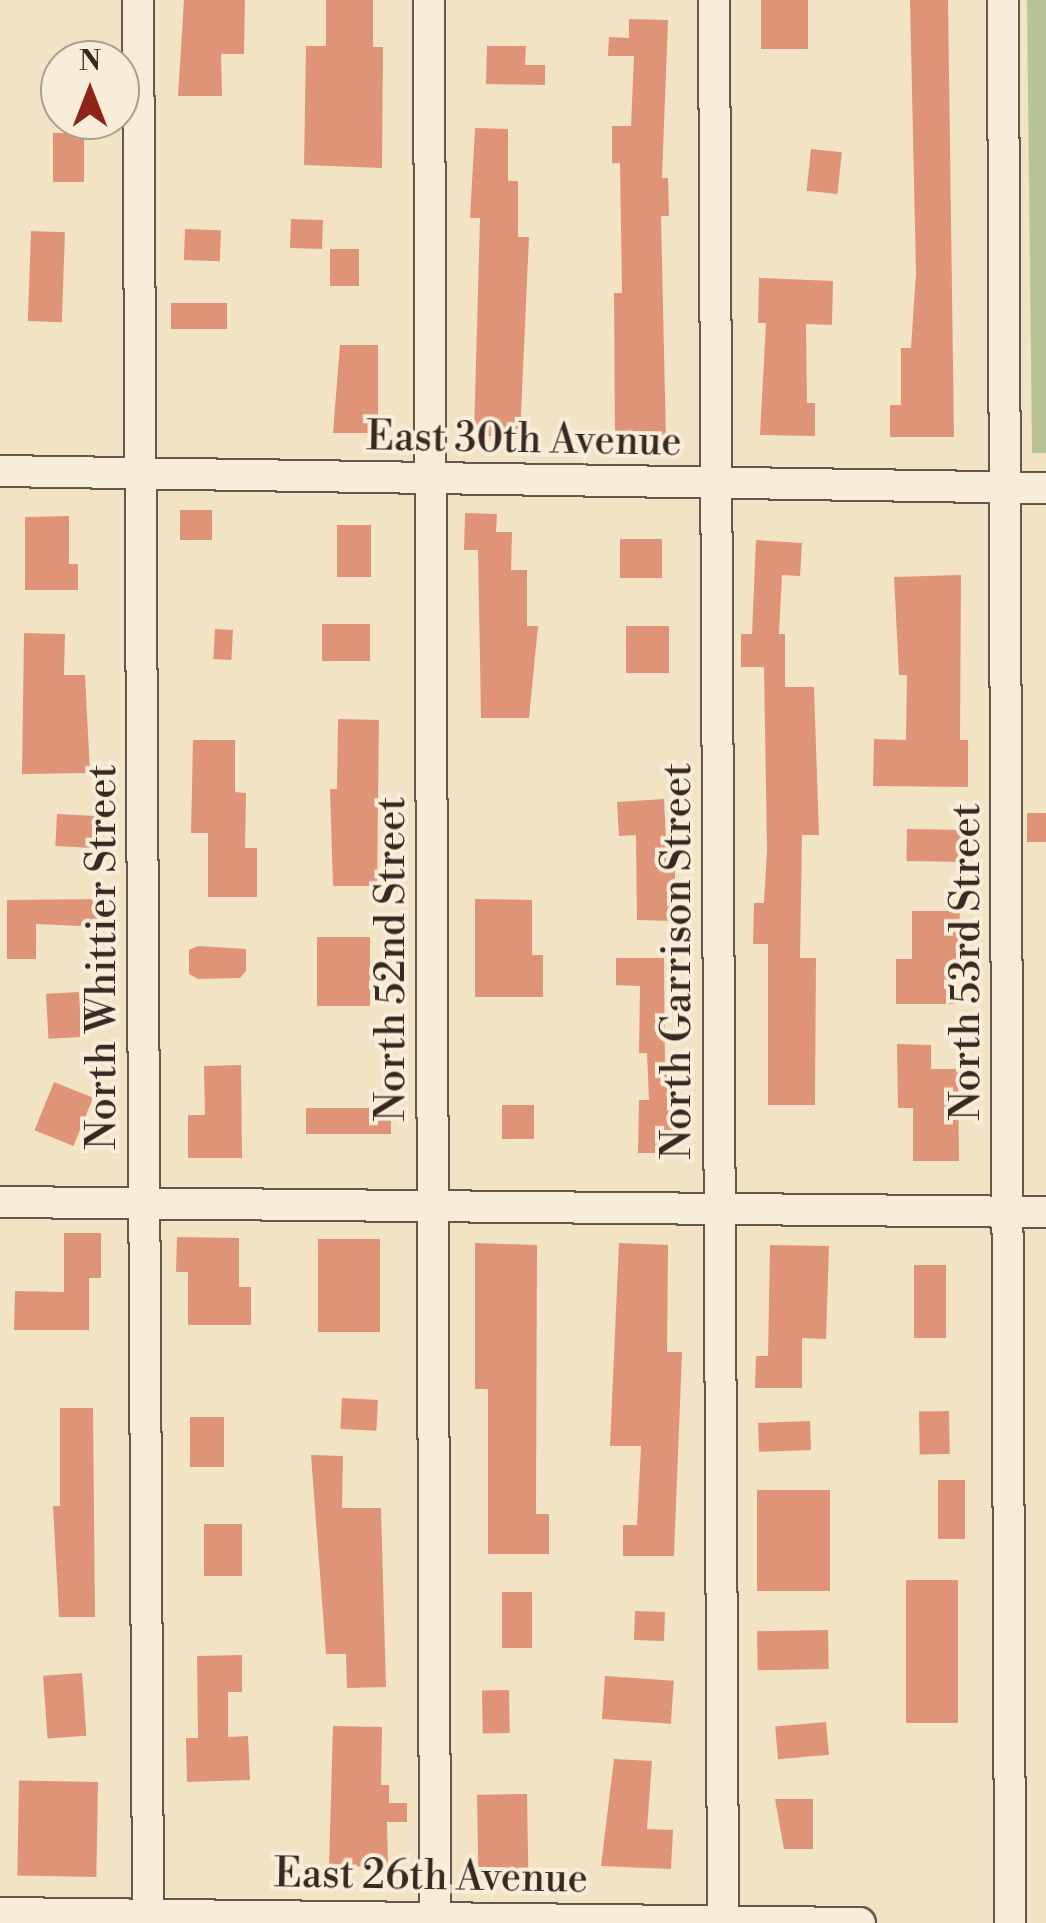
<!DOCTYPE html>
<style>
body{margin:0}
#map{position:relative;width:1046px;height:1923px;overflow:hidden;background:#f2e3c5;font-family:"Libre Bodoni",serif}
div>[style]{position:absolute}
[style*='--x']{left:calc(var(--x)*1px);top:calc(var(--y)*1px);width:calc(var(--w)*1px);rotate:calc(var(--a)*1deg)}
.green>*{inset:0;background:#b8c496}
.building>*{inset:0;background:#df9478;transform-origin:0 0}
.roads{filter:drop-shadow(2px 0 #66574a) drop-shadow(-2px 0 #66574a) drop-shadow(0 2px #66574a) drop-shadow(0 -2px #66574a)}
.street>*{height:30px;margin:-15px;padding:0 15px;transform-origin:15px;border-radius:15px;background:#f7edd9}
span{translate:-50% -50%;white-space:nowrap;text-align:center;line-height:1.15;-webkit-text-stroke:8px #f7edd9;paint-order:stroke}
.street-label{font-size:40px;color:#372821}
.north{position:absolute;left:40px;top:40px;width:100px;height:100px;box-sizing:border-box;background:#f7edd9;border:2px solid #aa9e8f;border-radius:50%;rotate:0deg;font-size:28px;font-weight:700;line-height:40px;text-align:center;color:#372821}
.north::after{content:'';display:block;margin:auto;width:35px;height:45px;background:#8f2418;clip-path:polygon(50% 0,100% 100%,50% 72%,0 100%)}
</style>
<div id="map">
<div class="green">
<i style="clip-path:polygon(1027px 0,1046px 0,1046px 453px,1032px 453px)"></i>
</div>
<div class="building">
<i style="clip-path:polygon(184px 0,245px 0,244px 54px,221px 54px,222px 96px,178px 96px)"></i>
<i style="clip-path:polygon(326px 0,373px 0,373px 47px,383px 47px,382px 168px,304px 165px,306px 46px,326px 46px)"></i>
<i style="left:761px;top:0;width:47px;height:49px"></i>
<i style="clip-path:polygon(910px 0,948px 0,954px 437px,890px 437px,890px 405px,901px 405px,901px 348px,911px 348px,916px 273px)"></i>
<i style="clip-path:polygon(629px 19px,668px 20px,662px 178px,668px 178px,669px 216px,661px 216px,666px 440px,615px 441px,614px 293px,622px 293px,620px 163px,612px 163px,612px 126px,631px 126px,634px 56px,608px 56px,609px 37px,629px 38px)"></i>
<i style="clip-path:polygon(487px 46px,526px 46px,525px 65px,545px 65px,545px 85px,486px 84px)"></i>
<i style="clip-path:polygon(475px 128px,508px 129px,508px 181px,518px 181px,518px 237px,529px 237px,520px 436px,474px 436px,480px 218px,470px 218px)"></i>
<i style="left:53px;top:133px;width:31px;height:49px"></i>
<i style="left:811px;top:149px;width:31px;height:42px;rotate:6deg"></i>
<i style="left:291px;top:219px;width:32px;height:29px;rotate:2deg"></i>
<i style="left:185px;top:229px;width:36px;height:31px;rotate:2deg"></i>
<i style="left:31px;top:231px;width:34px;height:90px;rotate:2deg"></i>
<i style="left:330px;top:249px;width:29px;height:37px"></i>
<i style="clip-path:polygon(759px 278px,833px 281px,832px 325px,806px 324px,807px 403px,815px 403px,815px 436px,760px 435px,766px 323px,758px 323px)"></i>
<i style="left:171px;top:303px;width:56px;height:26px"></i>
<i style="clip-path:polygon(340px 345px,378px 345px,378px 433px,333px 433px)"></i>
<i style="left:180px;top:510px;width:32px;height:30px"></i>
<i style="clip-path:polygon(465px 513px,497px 514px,496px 532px,512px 532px,511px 570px,527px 570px,527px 626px,538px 626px,529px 718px,481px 718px,478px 550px,464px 550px)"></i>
<i style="clip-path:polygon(69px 516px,69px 564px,78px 564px,78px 590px,25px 590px,25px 517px)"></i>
<i style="left:337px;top:525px;width:34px;height:52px"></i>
<i style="left:620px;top:539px;width:42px;height:39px"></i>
<i style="clip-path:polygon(756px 540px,802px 543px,800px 576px,782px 575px,779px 634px,785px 634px,785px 687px,814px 687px,819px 835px,802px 835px,800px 958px,816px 958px,815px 1105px,768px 1105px,768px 944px,753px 944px,754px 903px,764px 903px,767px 850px,764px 667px,741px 667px,741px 634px,752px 634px)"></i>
<i style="clip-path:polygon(961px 575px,960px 740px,968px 740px,968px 787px,873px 786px,874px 739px,906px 740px,907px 675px,899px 675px,894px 577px)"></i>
<i style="left:322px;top:624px;width:48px;height:37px"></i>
<i style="left:626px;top:626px;width:43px;height:47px"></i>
<i style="left:215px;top:629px;width:18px;height:30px;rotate:3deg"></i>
<i style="clip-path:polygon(24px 633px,65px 634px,64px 675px,85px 675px,90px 773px,22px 774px)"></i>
<i style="clip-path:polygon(338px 719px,379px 720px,377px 886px,333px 886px,330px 789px,337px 789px)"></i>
<i style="clip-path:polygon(193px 740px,235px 740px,235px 792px,246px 793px,245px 848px,257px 848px,257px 897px,208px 897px,208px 833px,191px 833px)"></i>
<i style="clip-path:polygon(664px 799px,667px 861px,675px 860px,675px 921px,637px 920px,636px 835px,619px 836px,617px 802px)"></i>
<i style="left:1046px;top:813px;width:29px;height:19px;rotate:90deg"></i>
<i style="left:57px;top:814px;width:43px;height:32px;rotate:3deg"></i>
<i style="left:907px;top:829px;width:61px;height:32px;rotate:1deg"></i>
<i style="clip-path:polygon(102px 899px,102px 927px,36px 924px,36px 959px,7px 959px,7px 900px)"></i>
<i style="clip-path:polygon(475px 899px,532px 900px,532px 955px,543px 955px,543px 997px,475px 997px)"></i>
<i style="clip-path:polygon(912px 911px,960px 911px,956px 1004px,896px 1004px,896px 959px,912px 959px)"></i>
<i style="left:370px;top:937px;width:69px;height:53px;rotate:90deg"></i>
<i style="clip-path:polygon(198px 946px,246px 949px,246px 971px,240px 978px,198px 979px,189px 974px,189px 950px)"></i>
<i style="clip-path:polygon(616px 958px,664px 958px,665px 1069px,674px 1068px,674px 1153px,638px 1153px,639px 1100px,649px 1100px,647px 1053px,639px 1053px,640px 986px,616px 985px)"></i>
<i style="left:79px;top:992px;width:45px;height:33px;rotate:87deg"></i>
<i style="clip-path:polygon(897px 1044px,931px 1045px,931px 1069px,958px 1069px,959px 1161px,913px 1161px,913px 1108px,898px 1108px)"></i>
<i style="clip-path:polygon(241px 1065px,242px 1158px,188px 1158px,188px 1115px,205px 1115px,204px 1066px)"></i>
<i style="left:54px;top:1082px;width:42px;height:52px;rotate:22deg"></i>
<i style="left:502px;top:1105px;width:32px;height:34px"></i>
<i style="left:391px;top:1108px;width:26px;height:85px;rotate:90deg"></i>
<i style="clip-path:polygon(64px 1233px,101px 1233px,101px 1278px,89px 1278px,89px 1330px,14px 1330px,15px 1291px,64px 1292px)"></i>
<i style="clip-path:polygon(177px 1237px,239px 1238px,239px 1287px,251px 1287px,251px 1325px,188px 1325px,188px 1272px,176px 1272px)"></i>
<i style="left:380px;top:1239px;width:93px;height:62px;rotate:90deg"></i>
<i style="clip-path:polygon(475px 1243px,537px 1245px,536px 1514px,549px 1514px,549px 1554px,488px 1554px,488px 1389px,475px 1389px)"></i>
<i style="clip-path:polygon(619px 1243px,668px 1245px,667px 1352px,682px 1352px,674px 1556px,623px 1556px,623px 1525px,637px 1525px,641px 1446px,610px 1446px)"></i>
<i style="clip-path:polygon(770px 1245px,829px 1246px,826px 1339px,802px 1338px,802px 1388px,755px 1388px,756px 1356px,768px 1356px)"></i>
<i style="left:914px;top:1265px;width:32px;height:73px"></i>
<i style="left:342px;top:1398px;width:36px;height:31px;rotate:3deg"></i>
<i style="clip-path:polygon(60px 1408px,93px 1408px,95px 1617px,59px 1617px,53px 1506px,60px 1506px)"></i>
<i style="left:949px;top:1411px;width:43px;height:30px;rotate:89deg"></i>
<i style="left:190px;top:1417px;width:34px;height:50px"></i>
<i style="left:810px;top:1421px;width:29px;height:52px;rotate:88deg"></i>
<i style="clip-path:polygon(311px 1455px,343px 1456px,342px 1508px,381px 1508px,386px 1687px,347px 1688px,346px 1654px,326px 1654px)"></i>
<i style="left:938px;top:1480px;width:27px;height:59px"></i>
<i style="left:757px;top:1490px;width:73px;height:101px"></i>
<i style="left:204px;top:1524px;width:38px;height:52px"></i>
<i style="left:906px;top:1580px;width:52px;height:143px"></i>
<i style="left:502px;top:1592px;width:30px;height:56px"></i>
<i style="left:635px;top:1611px;width:30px;height:29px;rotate:2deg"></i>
<i style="left:828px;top:1630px;width:39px;height:71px;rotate:89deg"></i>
<i style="clip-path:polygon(242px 1655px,242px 1692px,228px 1692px,228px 1737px,248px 1736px,250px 1780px,187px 1782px,186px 1738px,198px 1738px,197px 1656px)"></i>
<i style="left:82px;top:1673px;width:63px;height:39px;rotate:86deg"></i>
<i style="left:605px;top:1676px;width:69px;height:43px;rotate:4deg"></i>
<i style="left:509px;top:1690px;width:43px;height:27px;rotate:89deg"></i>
<i style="left:826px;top:1722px;width:33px;height:51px;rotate:85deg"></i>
<i style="clip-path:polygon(333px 1726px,382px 1727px,381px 1785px,389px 1785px,389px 1803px,407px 1803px,407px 1822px,387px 1822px,388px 1866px,329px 1867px)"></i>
<i style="clip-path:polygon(614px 1759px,652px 1761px,647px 1829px,673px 1830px,671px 1869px,601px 1866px)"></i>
<i style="left:98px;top:1782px;width:95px;height:79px;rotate:91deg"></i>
<i style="left:527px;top:1794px;width:83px;height:50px;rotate:89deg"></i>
<i style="clip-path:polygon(775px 1799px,813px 1799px,813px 1849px,784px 1849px)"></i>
</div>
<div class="roads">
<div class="street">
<i style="--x:138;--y:0;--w:1914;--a:89.7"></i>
<i style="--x:429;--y:0;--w:1917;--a:89.82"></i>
<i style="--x:714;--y:0;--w:1921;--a:89.73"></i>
<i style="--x:1003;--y:0;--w:1923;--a:89.79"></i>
<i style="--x:0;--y:471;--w:1046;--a:0.93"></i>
<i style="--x:0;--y:1202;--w:1046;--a:0.55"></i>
<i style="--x:0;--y:1913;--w:860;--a:0.67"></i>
</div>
</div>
<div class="street-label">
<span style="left:524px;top:440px;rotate:1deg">East 30th Avenue</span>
<span style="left:103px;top:957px;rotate:-90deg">North Whittier Street</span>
<span style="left:392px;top:959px;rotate:-90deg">North 52nd Street</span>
<span style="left:678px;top:961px;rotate:-90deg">North Garrison Street</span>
<span style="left:967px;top:962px;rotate:-90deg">North 53rd Street</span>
<span style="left:431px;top:1877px;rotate:1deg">East 26th Avenue</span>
</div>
<div class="north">N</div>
</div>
